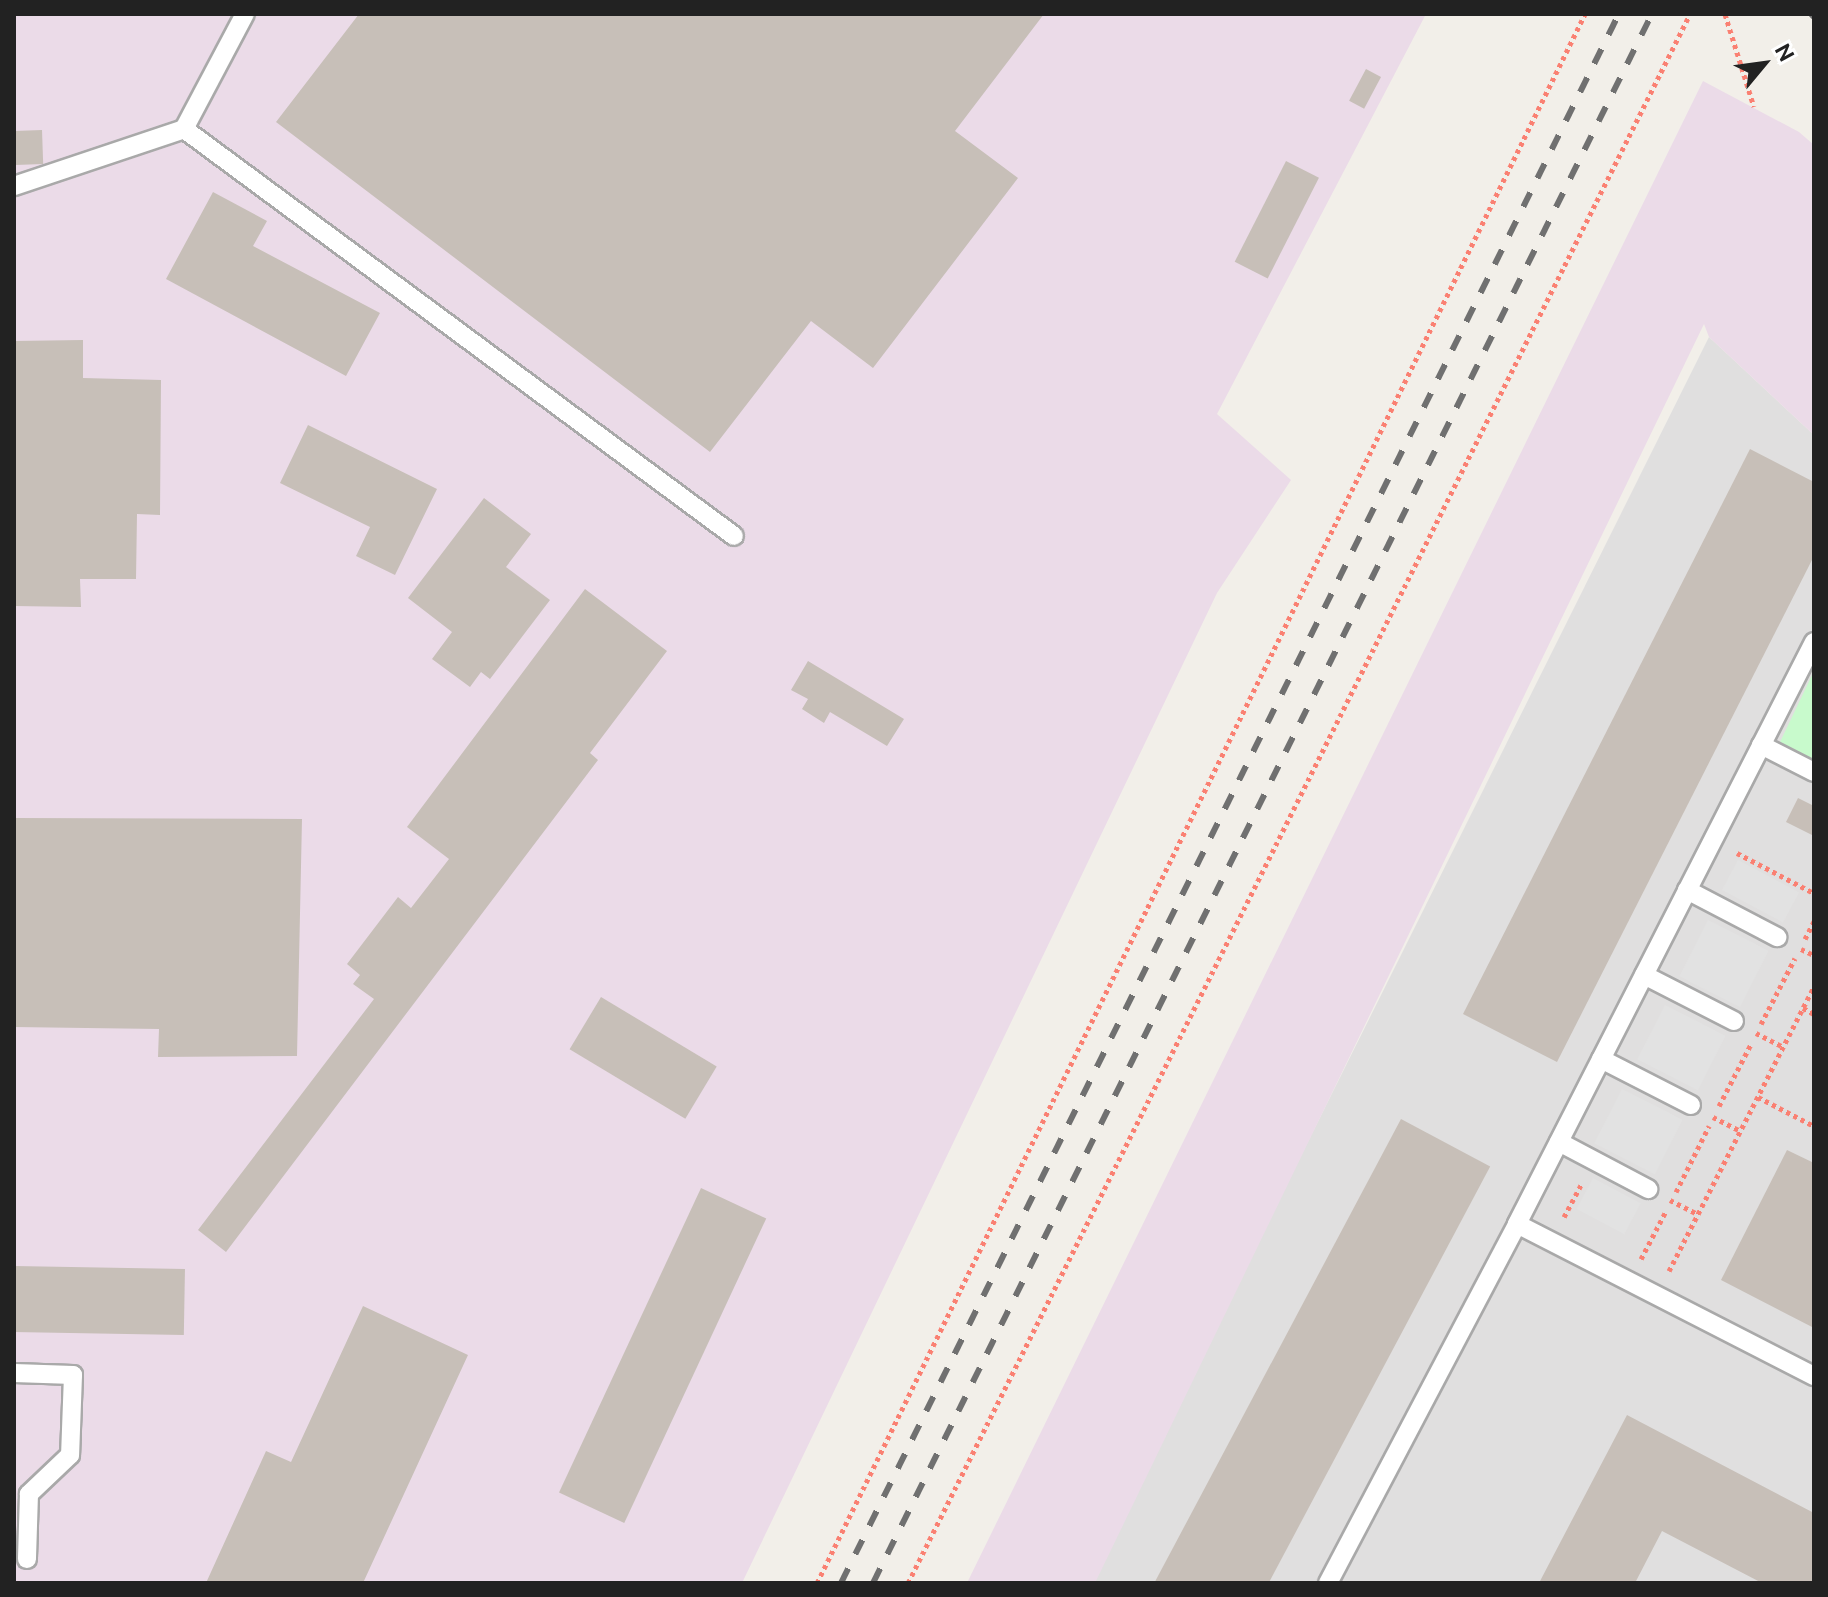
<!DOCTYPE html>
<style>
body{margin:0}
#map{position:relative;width:1828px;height:1597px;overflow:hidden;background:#f2efe9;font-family:Ubuntu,sans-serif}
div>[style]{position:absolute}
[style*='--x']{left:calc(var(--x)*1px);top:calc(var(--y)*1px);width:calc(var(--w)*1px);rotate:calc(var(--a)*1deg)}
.residential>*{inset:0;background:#e0dfdf}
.industrial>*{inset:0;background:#ebdbe8}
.park>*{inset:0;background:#c8facc}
.parking>*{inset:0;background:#e2e2e2;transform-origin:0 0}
.building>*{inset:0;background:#c7bfb8;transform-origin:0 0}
.path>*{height:5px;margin-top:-2.5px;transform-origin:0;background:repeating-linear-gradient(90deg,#fa8072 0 4px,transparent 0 8px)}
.roads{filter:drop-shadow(2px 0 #a9a9a9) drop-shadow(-2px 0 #a9a9a9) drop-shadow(0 2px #a9a9a9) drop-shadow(0 -2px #a9a9a9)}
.service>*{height:18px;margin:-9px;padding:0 9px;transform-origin:9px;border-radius:9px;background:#fff}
.rail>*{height:6px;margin-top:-3px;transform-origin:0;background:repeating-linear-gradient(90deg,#707070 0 16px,transparent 0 32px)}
span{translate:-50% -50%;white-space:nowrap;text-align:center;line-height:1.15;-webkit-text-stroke:6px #fff;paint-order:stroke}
.frame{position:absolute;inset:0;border:16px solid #222;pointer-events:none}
.north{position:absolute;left:1724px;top:24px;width:80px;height:80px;-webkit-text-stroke:6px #fff;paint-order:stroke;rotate:61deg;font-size:22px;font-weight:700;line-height:32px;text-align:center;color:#222}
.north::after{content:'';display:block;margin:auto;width:28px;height:36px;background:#222;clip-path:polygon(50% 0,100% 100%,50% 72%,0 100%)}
</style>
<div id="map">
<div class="residential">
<i style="clip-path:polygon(1709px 337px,1814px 435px,1814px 1583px,1088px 1583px)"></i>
</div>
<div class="industrial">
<i style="clip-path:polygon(14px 14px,1426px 14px,1217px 414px,1291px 480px,1217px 593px,742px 1583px,14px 1583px)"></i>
<i style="clip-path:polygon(1703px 81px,1799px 132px,1814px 145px,1814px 435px,1709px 337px,1704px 324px,1095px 1583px,967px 1583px)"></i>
</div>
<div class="park">
<i style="clip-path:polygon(1814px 671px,1814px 760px,1780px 742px)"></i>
</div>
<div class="parking">
<i style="left:1738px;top:860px;width:69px;height:34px;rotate:28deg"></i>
<i style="left:1708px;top:920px;width:68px;height:63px;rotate:27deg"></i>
<i style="left:1665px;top:1005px;width:68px;height:61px;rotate:27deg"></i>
<i style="left:1622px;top:1089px;width:68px;height:61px;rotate:27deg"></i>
<i style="left:1593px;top:1178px;width:54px;height:35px;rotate:28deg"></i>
</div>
<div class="building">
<i style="clip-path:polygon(359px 14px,1044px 14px,955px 131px,1018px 178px,873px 368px,811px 321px,710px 452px,276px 122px)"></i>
<i style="left:1366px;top:69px;width:17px;height:36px;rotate:28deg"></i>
<i style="left:42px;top:130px;width:34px;height:28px;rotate:88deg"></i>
<i style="left:1286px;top:161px;width:37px;height:113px;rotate:27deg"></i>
<i style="clip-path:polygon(213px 192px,267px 221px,253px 246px,380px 313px,346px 376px,166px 279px)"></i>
<i style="clip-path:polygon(83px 340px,83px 378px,161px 380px,160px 515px,137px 514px,136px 579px,80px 579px,81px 607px,14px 606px,14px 341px)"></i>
<i style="clip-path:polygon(308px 425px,437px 489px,395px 575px,356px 556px,370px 527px,280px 483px)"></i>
<i style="clip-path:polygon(1750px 449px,1814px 482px,1814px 556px,1557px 1062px,1463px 1014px)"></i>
<i style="clip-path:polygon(484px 498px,531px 534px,506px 567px,550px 600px,490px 679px,481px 672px,470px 687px,432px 659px,452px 632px,408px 598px)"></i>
<i style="clip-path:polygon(585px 589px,667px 651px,590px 753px,598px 760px,226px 1252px,198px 1230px,374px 999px,353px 984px,360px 975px,347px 964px,398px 897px,411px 908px,449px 859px,407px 827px)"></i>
<i style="clip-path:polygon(808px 661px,904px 719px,887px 746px,830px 712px,824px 723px,802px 709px,808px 699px,791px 690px)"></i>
<i style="clip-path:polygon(1798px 798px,1814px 806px,1814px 836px,1786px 822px)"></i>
<i style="clip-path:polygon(14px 818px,302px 819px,297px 1056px,158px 1057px,159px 1029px,14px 1027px)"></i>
<i style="left:601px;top:997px;width:135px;height:61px;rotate:31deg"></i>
<i style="left:1401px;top:1119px;width:101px;height:523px;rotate:28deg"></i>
<i style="clip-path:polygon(1787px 1150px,1814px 1163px,1814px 1328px,1721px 1280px)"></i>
<i style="left:701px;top:1188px;width:72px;height:336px;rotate:25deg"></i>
<i style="left:14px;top:1266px;width:171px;height:66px;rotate:1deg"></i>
<i style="clip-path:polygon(363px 1306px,468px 1355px,363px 1583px,206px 1583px,266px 1451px,291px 1462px)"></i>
<i style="clip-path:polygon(1627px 1415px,1814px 1513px,1814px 1583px,1762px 1583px,1662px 1531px,1635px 1583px,1539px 1583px)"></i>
</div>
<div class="path">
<i style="--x:1725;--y:14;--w:97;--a:72.7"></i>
<i style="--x:1737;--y:853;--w:87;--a:27.5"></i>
<i style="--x:1805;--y:939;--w:20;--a:-63"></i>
<i style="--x:1801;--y:949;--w:14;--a:25"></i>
<i style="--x:1803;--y:1008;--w:13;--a:29"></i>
<i style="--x:1761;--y:1024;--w:74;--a:-62.7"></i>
<i style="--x:1756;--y:1033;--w:31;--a:27"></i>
<i style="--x:1758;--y:1097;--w:63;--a:27.4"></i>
<i style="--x:1719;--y:1106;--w:70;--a:-62.7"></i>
<i style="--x:1713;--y:1117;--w:31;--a:27"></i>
<i style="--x:1676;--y:1192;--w:74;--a:-63.4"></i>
<i style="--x:1670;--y:1200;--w:31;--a:27"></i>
<i style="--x:1564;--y:1217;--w:38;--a:-62"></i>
<i style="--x:1641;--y:1259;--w:54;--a:-62.5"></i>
<i style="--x:1669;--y:1271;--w:319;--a:-63"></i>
<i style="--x:817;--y:1583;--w:1747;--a:-63.92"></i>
<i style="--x:908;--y:1583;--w:1753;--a:-63.51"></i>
</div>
<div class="roads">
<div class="service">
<i style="--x:184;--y:129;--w:130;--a:-62.1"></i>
<i style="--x:14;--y:186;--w:179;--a:-18.5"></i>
<i style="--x:184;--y:129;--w:684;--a:36.5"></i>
<i style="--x:1814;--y:642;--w:653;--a:117.04"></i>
<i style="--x:1517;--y:1224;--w:334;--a:27.1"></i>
<i style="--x:1761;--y:745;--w:59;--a:27"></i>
<i style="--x:1687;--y:890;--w:102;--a:27.6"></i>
<i style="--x:1644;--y:975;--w:101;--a:27.1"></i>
<i style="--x:1601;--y:1059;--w:101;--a:27.1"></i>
<i style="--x:1559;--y:1142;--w:101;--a:27.8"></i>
<i style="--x:14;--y:1373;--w:59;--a:1.9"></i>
<i style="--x:73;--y:1375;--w:80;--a:92.1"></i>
<i style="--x:70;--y:1455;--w:57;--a:136.4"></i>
<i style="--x:29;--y:1494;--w:65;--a:91.8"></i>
<i style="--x:1328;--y:1583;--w:406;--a:-62.2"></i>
</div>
</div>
<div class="rail">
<i style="--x:1811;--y:14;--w:4;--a:45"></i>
<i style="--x:841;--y:1583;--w:1751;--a:-63.63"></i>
<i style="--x:873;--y:1583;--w:1752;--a:-63.6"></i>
</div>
<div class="frame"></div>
<div class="north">N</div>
</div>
